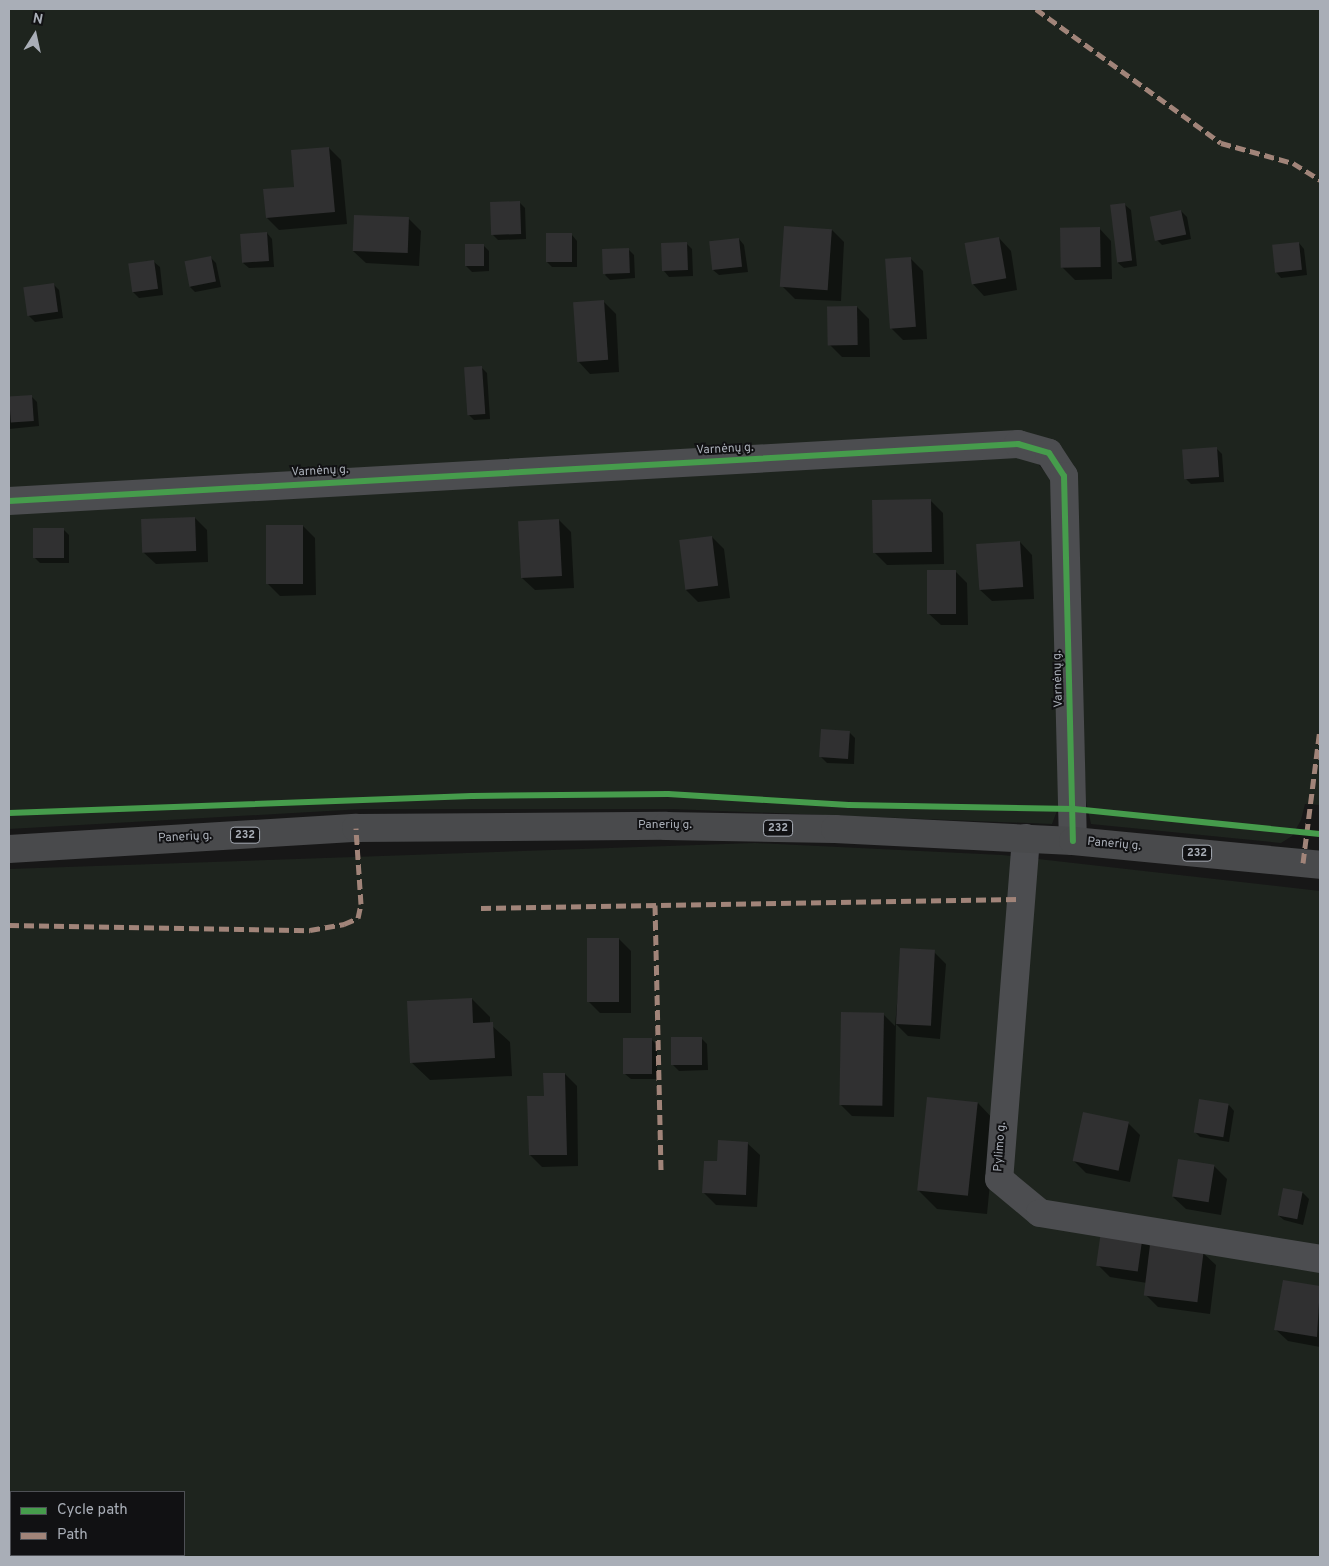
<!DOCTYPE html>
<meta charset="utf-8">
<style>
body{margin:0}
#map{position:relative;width:1329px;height:1566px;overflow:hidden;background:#171717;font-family:Overpass,sans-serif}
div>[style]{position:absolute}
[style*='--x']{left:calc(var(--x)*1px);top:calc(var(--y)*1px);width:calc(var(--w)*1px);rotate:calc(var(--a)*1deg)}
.green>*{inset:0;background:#1e241e}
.shadow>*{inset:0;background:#0007}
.building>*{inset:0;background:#303031;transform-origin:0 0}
.minor>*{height:28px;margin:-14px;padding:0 14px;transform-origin:14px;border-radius:14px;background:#4c4d50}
.primary>*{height:28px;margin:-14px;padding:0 14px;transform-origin:14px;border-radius:14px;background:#494a4c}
.quiet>*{height:5px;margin-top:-2.5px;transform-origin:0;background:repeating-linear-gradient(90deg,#a18479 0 10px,transparent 0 15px)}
.cycleway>*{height:6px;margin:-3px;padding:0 3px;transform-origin:3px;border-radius:3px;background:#469c4c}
span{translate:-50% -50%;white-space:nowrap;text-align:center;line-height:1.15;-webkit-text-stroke:4px #111113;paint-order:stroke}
.shield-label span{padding:1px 4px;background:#111113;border:1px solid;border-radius:4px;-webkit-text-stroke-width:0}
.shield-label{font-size:11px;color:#a9aeb7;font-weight:700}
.street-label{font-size:12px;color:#a9aeb7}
.frame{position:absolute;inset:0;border:10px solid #a9aeb7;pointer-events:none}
.legend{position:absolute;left:10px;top:1491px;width:175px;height:65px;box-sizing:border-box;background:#111113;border:1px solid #4e5055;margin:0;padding:6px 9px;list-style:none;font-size:15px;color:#a9aeb7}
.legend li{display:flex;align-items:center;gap:10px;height:25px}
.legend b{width:25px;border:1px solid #4e5055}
.north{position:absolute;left:10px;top:10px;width:50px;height:50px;-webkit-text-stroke:4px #111113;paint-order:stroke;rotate:10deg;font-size:14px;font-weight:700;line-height:20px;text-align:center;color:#a9aeb7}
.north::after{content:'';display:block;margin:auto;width:18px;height:22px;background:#a9aeb7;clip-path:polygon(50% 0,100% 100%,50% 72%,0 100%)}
</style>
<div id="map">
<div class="green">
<i style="clip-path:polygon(9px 9px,1320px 9px,1320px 805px,1305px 804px,1301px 820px,1292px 836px,1281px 843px,1091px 824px,1086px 801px,1074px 475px,1062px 448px,1049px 441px,9px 490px)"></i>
<i style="clip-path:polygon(1014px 454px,1038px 464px,1052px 480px,1063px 795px,1052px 824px,672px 809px,363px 809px,9px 829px,9px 514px)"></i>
<i style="clip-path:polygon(evenodd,755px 843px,1002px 855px,1320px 891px,1320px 1557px,9px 1557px,9px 869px,755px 843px,11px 1492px,184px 1492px,184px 1555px,11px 1555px,11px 1492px)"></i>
</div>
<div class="shadow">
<i style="clip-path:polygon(329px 148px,341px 160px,347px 224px,279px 230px,267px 218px)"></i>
<i style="clip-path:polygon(519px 202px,525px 208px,526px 239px,498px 240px,492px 234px)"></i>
<i style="clip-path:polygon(1125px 205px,1131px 210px,1137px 266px,1124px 268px,1118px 263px)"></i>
<i style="clip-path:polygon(1181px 211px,1187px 217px,1191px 239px,1162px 245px,1156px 239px)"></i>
<i style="clip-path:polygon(409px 219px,421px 231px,419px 266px,366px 263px,353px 251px)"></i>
<i style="clip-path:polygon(1099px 228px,1111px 241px,1112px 279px,1075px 280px,1062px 267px)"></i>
<i style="clip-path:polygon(832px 230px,844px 242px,841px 301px,795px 299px,783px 287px)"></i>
<i style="clip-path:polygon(267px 233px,272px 239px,274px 267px,249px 268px,243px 263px)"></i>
<i style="clip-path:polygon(572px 235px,577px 241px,577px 267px,552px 267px,546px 261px)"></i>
<i style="clip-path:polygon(999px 238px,1011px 251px,1017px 290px,984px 296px,972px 283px)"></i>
<i style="clip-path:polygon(739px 239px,744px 245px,748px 272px,719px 275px,713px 270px)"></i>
<i style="clip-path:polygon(686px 243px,692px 249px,693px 276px,669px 277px,664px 271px)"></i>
<i style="clip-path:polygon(1299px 243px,1304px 249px,1307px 275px,1281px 278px,1276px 272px)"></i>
<i style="clip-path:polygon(483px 245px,489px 251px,489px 271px,472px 272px,466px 266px)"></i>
<i style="clip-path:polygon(628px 249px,634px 255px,635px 278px,610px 280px,605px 275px)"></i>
<i style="clip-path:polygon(210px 257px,216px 263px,221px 287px,195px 292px,190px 287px)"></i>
<i style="clip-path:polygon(910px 258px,923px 271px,927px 339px,903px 340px,891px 328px)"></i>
<i style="clip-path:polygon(154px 262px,160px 267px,163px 295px,139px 298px,133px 292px)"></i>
<i style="clip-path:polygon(53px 284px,59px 290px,63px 318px,35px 322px,29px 316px)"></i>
<i style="clip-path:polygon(604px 302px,616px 314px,619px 372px,590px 374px,578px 361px)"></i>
<i style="clip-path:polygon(857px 307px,869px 319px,870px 357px,842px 357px,830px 345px)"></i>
<i style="clip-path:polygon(481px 367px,487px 373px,490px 419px,474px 420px,468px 414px)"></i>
<i style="clip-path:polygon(31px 396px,37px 402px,39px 426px,9px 429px,9px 399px)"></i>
<i style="clip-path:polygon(1216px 448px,1222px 454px,1224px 482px,1191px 484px,1185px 478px)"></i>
<i style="clip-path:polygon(931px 501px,943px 513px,944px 564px,887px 565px,875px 553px)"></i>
<i style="clip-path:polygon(195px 518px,207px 530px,208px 562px,156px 564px,143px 552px)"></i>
<i style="clip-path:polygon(559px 520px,571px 532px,574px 588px,535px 590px,522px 578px)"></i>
<i style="clip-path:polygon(303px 526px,315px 538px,316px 595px,280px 596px,268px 584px)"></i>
<i style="clip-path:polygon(63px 529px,69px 535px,69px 563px,40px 563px,35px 558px)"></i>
<i style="clip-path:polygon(712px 537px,724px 549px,730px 598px,698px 602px,686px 590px)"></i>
<i style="clip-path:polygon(1020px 542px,1032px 555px,1034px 599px,992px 601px,979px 589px)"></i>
<i style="clip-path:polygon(955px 571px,967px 583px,968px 625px,941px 625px,928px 613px)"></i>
<i style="clip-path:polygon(849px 732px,855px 738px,854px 764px,827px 763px,821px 757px)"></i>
<i style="clip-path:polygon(619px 939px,631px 951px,631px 1013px,600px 1013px,588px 1001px)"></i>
<i style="clip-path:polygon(902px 949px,934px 952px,946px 964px,940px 1039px,908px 1036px,896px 1024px,894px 1117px,852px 1116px,840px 1104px,883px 1014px,895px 1026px)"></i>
<i style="clip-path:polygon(472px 999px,490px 1017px,490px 1024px,510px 1042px,512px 1076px,430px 1080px,411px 1062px)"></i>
<i style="clip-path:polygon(701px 1038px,707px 1044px,708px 1070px,679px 1071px,673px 1065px)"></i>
<i style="clip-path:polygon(652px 1040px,657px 1045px,657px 1079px,631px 1079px,625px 1074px)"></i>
<i style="clip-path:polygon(565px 1074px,577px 1086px,578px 1166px,542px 1167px,530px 1155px,545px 1097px)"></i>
<i style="clip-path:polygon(978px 1103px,996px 1122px,987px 1214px,937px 1209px,919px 1191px)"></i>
<i style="clip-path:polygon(1229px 1105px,1234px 1111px,1229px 1142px,1200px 1137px,1194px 1131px)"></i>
<i style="clip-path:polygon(1128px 1123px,1140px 1135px,1130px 1182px,1086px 1173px,1074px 1161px)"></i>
<i style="clip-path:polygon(747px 1143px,760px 1155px,757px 1207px,716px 1205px,704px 1193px,718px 1162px)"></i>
<i style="clip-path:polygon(1214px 1166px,1227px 1179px,1221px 1215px,1186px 1209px,1173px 1197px)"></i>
<i style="clip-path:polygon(1284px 1190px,1303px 1193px,1309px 1199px,1303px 1225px,1284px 1220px,1278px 1215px)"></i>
<i style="clip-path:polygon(1142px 1238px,1152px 1248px,1203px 1253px,1216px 1265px,1210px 1314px,1158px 1307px,1146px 1295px,1147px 1283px,1110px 1277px,1098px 1265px)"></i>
<i style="clip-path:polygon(1284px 1281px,1320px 1288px,1320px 1347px,1288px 1341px,1275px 1329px)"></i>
</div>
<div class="building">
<i style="clip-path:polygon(329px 147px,335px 212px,266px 218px,263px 189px,294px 187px,291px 150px)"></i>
<i style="left:520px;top:201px;width:33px;height:30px;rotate:88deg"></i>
<i style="left:1125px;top:203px;width:58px;height:15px;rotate:83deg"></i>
<i style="left:1181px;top:210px;width:25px;height:32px;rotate:78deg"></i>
<i style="left:354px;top:215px;width:55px;height:36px;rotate:2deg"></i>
<i style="left:784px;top:226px;width:48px;height:61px;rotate:4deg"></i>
<i style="left:1100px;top:227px;width:40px;height:40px;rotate:89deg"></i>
<i style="left:267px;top:232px;width:29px;height:27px;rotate:86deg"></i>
<i style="left:546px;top:233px;width:26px;height:29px"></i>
<i style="left:999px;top:237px;width:42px;height:35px;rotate:80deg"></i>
<i style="left:739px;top:238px;width:29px;height:30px;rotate:84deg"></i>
<i style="left:687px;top:242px;width:28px;height:26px;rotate:88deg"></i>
<i style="left:1299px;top:242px;width:28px;height:27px;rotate:84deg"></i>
<i style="left:465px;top:244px;width:19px;height:22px"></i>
<i style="left:629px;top:248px;width:25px;height:27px;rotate:88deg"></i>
<i style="left:211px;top:256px;width:26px;height:27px;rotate:79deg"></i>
<i style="left:911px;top:257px;width:70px;height:26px;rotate:86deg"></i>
<i style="left:154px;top:260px;width:29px;height:26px;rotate:82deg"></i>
<i style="left:54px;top:283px;width:29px;height:31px;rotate:82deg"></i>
<i style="left:604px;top:300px;width:60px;height:31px;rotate:86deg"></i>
<i style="left:857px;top:306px;width:39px;height:30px;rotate:89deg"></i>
<i style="left:482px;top:366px;width:48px;height:18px;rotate:86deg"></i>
<i style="left:32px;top:395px;width:26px;height:23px;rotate:86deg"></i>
<i style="left:1217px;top:447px;width:30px;height:35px;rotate:86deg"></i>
<i style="left:931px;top:499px;width:53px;height:59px;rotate:89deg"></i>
<i style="left:195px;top:517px;width:34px;height:54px;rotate:88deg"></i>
<i style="left:559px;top:519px;width:57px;height:41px;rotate:87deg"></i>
<i style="left:266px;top:525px;width:37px;height:59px"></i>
<i style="left:33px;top:528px;width:31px;height:30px"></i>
<i style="left:712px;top:536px;width:50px;height:33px;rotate:83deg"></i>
<i style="left:1020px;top:541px;width:46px;height:44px;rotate:86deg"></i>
<i style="left:927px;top:570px;width:29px;height:44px"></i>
<i style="left:821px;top:729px;width:29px;height:28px;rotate:4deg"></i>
<i style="left:587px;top:938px;width:32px;height:64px"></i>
<i style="left:900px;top:948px;width:35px;height:76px;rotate:3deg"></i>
<i style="clip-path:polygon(472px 998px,473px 1023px,493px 1022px,495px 1058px,410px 1063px,407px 1001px)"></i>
<i style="left:841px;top:1012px;width:43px;height:93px;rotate:1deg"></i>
<i style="left:671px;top:1037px;width:31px;height:28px"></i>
<i style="left:623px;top:1038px;width:29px;height:36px"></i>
<i style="clip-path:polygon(543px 1073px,565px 1073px,567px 1155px,529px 1155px,527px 1096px,544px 1096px)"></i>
<i style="left:927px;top:1097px;width:51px;height:94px;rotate:6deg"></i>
<i style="left:1199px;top:1099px;width:30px;height:34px;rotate:9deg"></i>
<i style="left:1083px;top:1112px;width:47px;height:50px;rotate:12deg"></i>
<i style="clip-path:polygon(718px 1140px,748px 1142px,746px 1195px,702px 1193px,704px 1161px,717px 1161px)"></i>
<i style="left:1178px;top:1159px;width:37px;height:38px;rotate:9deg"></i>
<i style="left:1283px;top:1188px;width:20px;height:28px;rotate:11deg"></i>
<i style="left:1101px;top:1231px;width:42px;height:35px;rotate:8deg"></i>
<i style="left:1150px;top:1245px;width:54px;height:51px;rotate:7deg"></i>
<i style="clip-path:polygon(1283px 1280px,1320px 1286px,1317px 1337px,1274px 1330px)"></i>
</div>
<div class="minor">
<i style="--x:9;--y:501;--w:1011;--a:-3.23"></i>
<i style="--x:1018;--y:444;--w:32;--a:16"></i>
<i style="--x:1049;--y:453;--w:27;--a:57"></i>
<i style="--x:1064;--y:476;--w:365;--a:88.6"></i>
<i style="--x:1026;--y:838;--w:342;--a:94.5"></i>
<i style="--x:999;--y:1179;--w:53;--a:39.7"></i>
<i style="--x:1040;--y:1213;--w:284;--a:9.3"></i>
</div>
<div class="primary">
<i style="--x:9;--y:849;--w:348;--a:-3.5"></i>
<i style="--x:356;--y:828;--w:310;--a:-0.4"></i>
<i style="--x:666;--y:826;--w:169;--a:1"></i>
<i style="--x:835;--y:829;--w:238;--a:2.9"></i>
<i style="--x:1073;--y:841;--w:248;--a:5.5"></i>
</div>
<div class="quiet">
<i style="--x:1036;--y:9;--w:228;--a:35.9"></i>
<i style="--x:1221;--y:143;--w:75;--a:15.5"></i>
<i style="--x:1293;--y:163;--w:32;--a:32"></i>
<i style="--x:1303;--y:863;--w:135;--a:-82.8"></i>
<i style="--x:655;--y:905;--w:265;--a:88.7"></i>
<i style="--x:481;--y:908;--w:539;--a:-0.96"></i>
<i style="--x:9;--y:925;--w:301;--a:1"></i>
<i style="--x:310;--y:930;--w:35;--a:-10"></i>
<i style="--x:344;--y:924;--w:15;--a:-23"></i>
<i style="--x:358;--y:918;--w:14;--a:-78"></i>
<i style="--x:361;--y:904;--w:76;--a:-93.8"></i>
</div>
<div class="cycleway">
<i style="--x:9;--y:501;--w:1011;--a:-3.23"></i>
<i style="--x:1018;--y:444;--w:32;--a:16"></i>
<i style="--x:1049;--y:453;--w:27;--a:57"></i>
<i style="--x:1064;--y:476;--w:365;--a:88.6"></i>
<i style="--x:9;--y:813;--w:463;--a:-2.1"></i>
<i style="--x:472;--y:796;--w:196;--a:-0.6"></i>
<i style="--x:668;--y:794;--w:181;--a:3.5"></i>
<i style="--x:849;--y:805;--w:225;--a:1"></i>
<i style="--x:1074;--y:809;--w:247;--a:5.8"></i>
</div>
<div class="shield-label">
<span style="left:778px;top:828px">232</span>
<span style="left:245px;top:835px">232</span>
<span style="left:1197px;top:853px">232</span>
</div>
<div class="street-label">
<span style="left:725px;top:450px;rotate:-3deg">Varnėnų g.</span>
<span style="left:320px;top:472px;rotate:-3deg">Varnėnų g.</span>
<span style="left:1059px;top:679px;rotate:-92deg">Varnėnų g.</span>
<span style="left:665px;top:826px">Panerių g.</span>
<span style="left:185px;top:838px;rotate:-3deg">Panerių g.</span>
<span style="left:1114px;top:845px;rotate:5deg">Panerių g.</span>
<span style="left:1001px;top:1147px;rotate:-86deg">Pylimo g.</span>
</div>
<div class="frame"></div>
<ul class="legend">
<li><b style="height:6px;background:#469c4c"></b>Cycle path</li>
<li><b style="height:6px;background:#a18479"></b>Path</li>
</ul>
<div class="north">N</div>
</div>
